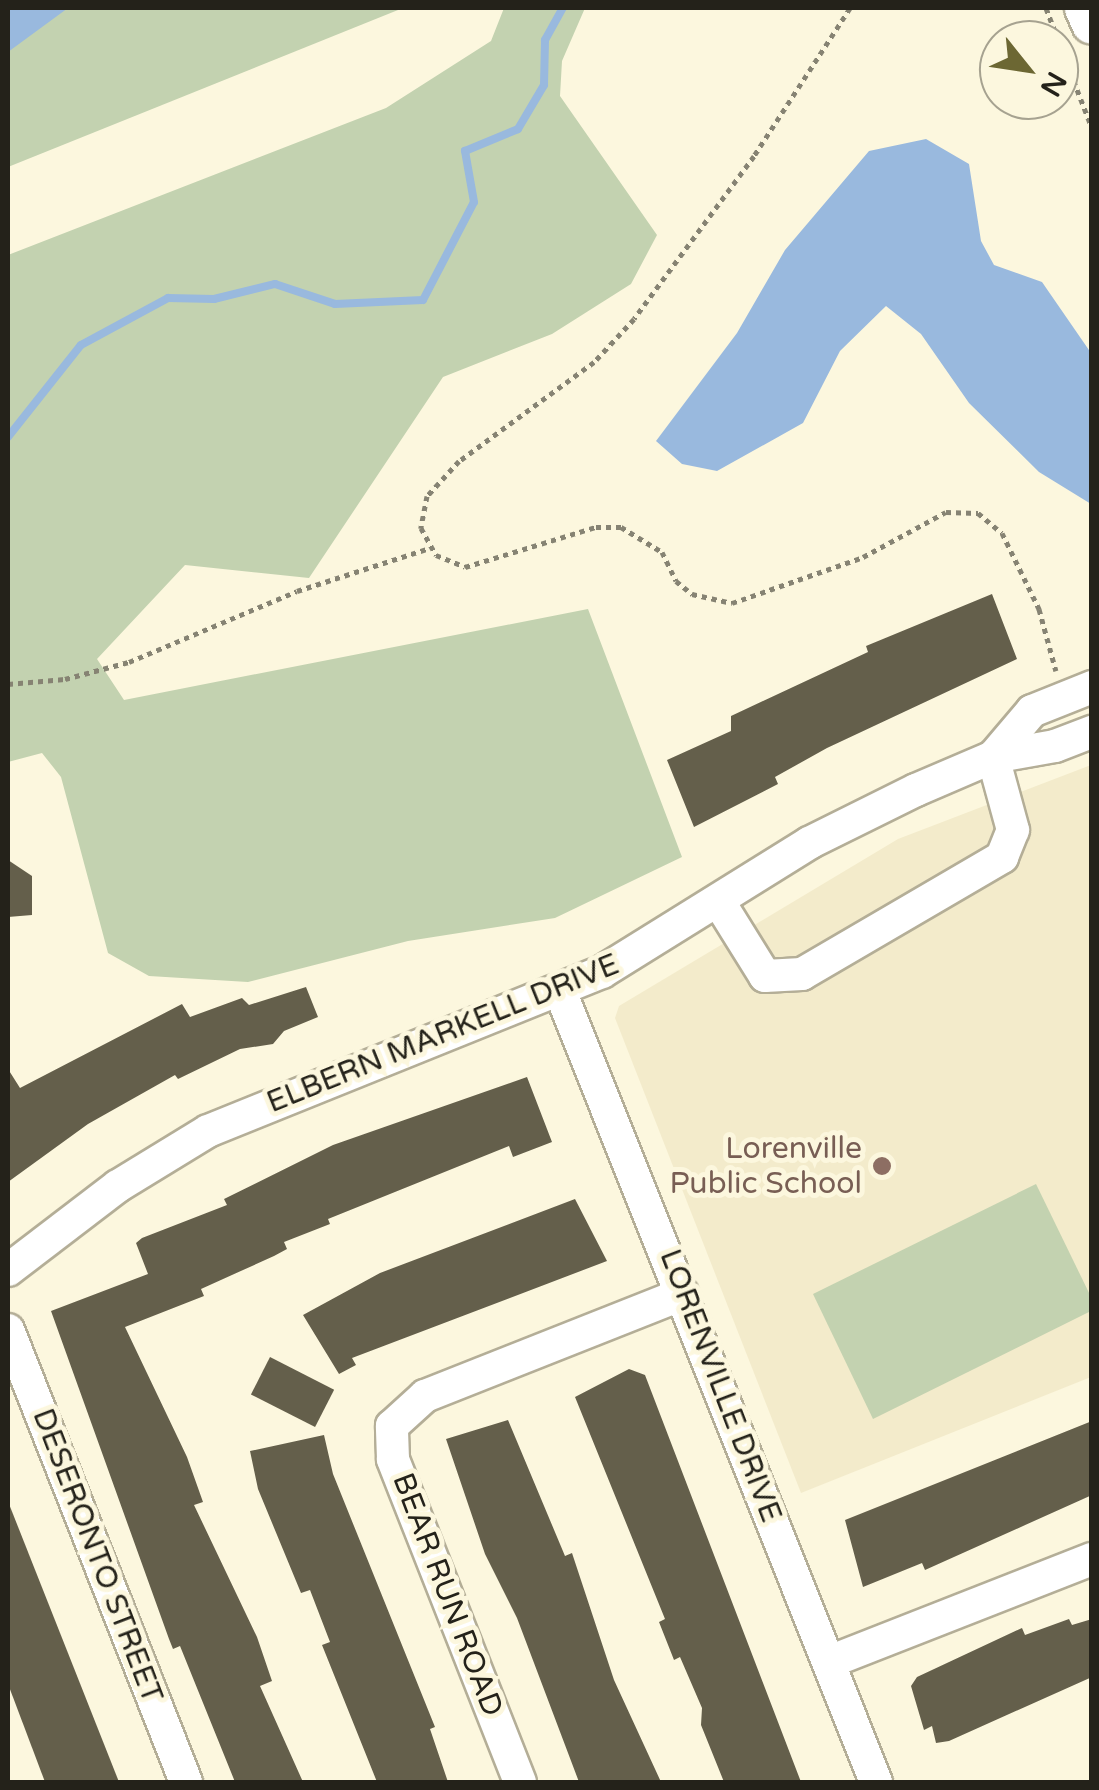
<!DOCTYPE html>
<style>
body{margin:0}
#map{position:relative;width:1099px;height:1790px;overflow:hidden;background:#fcf7de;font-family:"Varela Round",sans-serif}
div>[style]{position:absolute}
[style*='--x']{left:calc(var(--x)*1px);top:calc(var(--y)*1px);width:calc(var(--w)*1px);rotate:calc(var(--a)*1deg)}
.built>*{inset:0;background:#f3ebcb}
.green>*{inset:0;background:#c3d2b0}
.water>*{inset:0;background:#99b9de}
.stream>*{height:8px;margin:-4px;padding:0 4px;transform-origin:4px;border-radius:4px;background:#99b9de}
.building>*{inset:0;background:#645f4b;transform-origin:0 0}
.path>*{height:5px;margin-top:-2.5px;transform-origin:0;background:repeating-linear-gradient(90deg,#868373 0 5px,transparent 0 10px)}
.roads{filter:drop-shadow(2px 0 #b4ae97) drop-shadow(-2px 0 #b4ae97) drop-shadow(0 2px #b4ae97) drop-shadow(0 -2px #b4ae97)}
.minor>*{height:32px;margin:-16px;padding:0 16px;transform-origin:16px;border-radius:16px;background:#fff}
.major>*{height:40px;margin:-20px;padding:0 20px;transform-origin:20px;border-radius:20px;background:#fff}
.dots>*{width:28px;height:28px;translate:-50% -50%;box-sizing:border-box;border:5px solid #fcf7de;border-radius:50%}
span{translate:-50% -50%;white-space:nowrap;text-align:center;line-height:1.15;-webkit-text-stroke:10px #fcf7de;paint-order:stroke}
.street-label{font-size:30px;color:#24221a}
.education-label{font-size:30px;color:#785e54}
.right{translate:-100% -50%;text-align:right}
.frame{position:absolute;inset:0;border:10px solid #24221a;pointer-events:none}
.north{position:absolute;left:979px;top:20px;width:100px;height:100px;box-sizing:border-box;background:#fcf7de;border:2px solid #a6a290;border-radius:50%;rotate:120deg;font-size:28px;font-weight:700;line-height:40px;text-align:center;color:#24221a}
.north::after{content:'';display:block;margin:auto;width:35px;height:45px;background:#6c6733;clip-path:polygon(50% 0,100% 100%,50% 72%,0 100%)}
</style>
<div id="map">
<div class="built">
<i style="clip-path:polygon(1091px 765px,1091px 1377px,801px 1493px,615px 1018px,619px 1006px,898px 839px)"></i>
</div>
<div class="green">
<i style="clip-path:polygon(8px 8px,403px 8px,8px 167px)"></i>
<i style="clip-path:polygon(504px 8px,585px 8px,562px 61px,560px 96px,657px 235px,631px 284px,552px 334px,443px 377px,309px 578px,185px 565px,97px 659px,124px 700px,588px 609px,682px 857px,555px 918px,408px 941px,248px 982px,149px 976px,108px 953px,61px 777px,42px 753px,8px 762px,8px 255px,386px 108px,491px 41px)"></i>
<i style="clip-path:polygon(1036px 1184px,1091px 1297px,1091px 1311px,873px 1419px,813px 1294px)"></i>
</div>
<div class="water">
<i style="clip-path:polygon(8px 8px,68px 8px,8px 52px)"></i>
<i style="clip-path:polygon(926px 139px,969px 164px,981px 241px,994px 265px,1042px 282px,1091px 353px,1091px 504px,1039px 472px,969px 403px,921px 334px,886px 306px,840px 351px,803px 423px,717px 471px,682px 464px,656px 441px,737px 333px,785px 250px,869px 151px)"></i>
</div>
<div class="stream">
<i style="--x:8;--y:437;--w:117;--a:-51.6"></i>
<i style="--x:81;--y:345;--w:99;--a:-28.4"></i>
<i style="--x:168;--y:298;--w:46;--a:1.2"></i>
<i style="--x:214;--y:299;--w:63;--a:-13.8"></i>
<i style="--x:275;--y:284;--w:63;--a:18.4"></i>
<i style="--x:335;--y:304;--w:88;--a:-2.6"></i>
<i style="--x:423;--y:300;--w:110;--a:-62.5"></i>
<i style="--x:474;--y:202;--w:52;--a:-100"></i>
<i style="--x:465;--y:151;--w:57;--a:-22.5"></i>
<i style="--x:518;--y:129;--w:51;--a:-59.4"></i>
<i style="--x:544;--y:85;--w:45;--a:-88.7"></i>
<i style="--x:545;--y:40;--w:37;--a:-61"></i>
</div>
<div class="building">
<i style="clip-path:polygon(992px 594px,1017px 659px,827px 748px,775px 777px,778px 784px,694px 827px,667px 760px,731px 731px,731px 716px,868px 652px,866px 646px)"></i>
<i style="clip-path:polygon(8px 860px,32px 876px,32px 915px,8px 917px)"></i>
<i style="clip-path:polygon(306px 987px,318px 1017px,284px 1031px,273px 1044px,240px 1049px,178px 1079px,175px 1075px,88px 1124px,8px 1182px,8px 1069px,20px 1088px,182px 1004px,190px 1017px,242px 998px,249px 1005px)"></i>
<i style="clip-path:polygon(527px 1077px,552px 1142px,513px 1157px,509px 1146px,328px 1219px,330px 1224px,284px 1242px,287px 1249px,274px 1256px,201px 1289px,204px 1296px,125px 1327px,187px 1457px,203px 1502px,194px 1505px,257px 1637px,272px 1681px,260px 1686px,303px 1782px,235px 1782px,180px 1646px,173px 1649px,169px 1639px,51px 1311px,148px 1274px,136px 1243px,142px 1238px,227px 1205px,224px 1199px,333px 1145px)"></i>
<i style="clip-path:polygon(575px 1199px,607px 1261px,352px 1358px,356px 1365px,339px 1374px,303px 1315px,380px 1273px)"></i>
<i style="left:270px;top:1357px;width:72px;height:42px;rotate:27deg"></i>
<i style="clip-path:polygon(629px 1369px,645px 1375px,801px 1782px,724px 1782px,701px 1725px,702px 1708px,680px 1657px,674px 1660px,659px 1622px,665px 1619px,575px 1397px)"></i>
<i style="clip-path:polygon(508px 1420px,565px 1556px,572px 1553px,614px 1680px,661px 1782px,579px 1782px,517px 1618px,485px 1554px,446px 1439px)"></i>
<i style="clip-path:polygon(1092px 1421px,1092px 1495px,925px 1570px,922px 1563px,863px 1587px,845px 1520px)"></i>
<i style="clip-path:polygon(324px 1435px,333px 1474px,435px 1727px,430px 1729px,448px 1782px,377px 1782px,322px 1645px,330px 1642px,310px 1590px,301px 1593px,258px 1489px,250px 1451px)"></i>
<i style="clip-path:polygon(8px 1504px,9px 1504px,119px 1782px,45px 1782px,8px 1684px)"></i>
<i style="clip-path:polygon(1069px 1619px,1072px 1625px,1092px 1619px,1092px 1677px,949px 1741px,936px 1743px,932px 1726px,924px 1730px,911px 1686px,917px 1677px,1022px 1628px,1025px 1635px)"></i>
</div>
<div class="path">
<i style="--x:850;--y:8;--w:176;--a:123"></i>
<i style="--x:754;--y:156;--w:202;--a:126.4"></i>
<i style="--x:634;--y:319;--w:59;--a:132.9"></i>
<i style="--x:594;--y:362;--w:167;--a:143.7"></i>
<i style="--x:459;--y:461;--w:47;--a:132.4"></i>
<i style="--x:427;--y:496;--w:33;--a:101"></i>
<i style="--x:421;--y:528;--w:31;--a:61"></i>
<i style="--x:436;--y:555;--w:31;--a:22"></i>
<i style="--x:465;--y:567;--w:137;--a:-17"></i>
<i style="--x:596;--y:527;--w:25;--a:0"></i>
<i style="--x:621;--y:527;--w:48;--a:31.4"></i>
<i style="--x:662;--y:552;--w:32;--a:64"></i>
<i style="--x:676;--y:581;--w:21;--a:39"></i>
<i style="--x:692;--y:594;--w:41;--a:12.7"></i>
<i style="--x:732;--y:603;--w:139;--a:-19.3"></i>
<i style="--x:863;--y:557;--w:94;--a:-28.5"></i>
<i style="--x:946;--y:512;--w:32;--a:2"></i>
<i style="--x:978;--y:513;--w:31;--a:40"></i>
<i style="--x:1002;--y:533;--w:85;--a:64"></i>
<i style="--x:1039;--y:609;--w:64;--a:74.7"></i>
<i style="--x:1046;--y:8;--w:34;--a:69"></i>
<i style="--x:1059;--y:43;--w:91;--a:68.8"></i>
<i style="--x:8;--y:684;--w:57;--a:-5"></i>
<i style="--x:65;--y:679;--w:66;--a:-14.9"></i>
<i style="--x:129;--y:662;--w:182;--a:-22.9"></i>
<i style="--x:297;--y:591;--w:140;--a:-17.9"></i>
</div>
<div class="roads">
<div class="minor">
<i style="--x:993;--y:757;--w:60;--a:-49.7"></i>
<i style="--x:1032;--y:711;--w:65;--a:-21.8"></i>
<i style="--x:719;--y:902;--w:87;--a:58.1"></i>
<i style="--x:765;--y:976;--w:37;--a:-3"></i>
<i style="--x:802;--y:974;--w:232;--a:-30.3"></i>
<i style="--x:1002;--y:857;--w:29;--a:-68"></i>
<i style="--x:1013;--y:830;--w:76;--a:-105.3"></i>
<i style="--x:560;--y:991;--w:852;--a:68.22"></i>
<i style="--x:8;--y:1270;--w:138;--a:-37.4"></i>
<i style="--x:118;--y:1186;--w:105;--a:-31.4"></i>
<i style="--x:208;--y:1131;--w:425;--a:-22"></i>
<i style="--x:602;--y:972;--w:244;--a:-31.9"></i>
<i style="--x:809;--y:843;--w:119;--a:-26.4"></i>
<i style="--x:916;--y:790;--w:84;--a:-23.2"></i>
<i style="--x:993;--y:757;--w:63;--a:-10.1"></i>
<i style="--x:1055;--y:746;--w:40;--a:-21"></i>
<i style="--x:8;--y:1330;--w:486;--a:68.5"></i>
<i style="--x:829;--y:1662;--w:282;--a:-21.4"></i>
<i style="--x:520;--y:1782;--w:347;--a:-111.5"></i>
<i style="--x:393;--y:1459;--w:33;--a:-92"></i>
<i style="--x:392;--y:1426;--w:45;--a:-42.3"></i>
<i style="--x:425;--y:1396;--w:277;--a:-21.6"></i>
</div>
<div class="major">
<i style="--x:1085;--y:8;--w:17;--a:66"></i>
</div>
</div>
<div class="dots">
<i style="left:882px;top:1166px;background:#8d6e63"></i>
</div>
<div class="street-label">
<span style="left:443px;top:1034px;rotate:-22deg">ELBERN MARKELL DRIVE</span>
<span style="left:720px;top:1386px;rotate:69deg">LORENVILLE DRIVE</span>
<span style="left:97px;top:1556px;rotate:69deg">DESERONTO STREET</span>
<span style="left:447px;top:1595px;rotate:69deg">BEAR RUN ROAD</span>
</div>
<div class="education-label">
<span class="right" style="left:862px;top:1166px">Lorenville<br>Public School</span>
</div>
<div class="frame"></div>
<div class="north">N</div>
</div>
